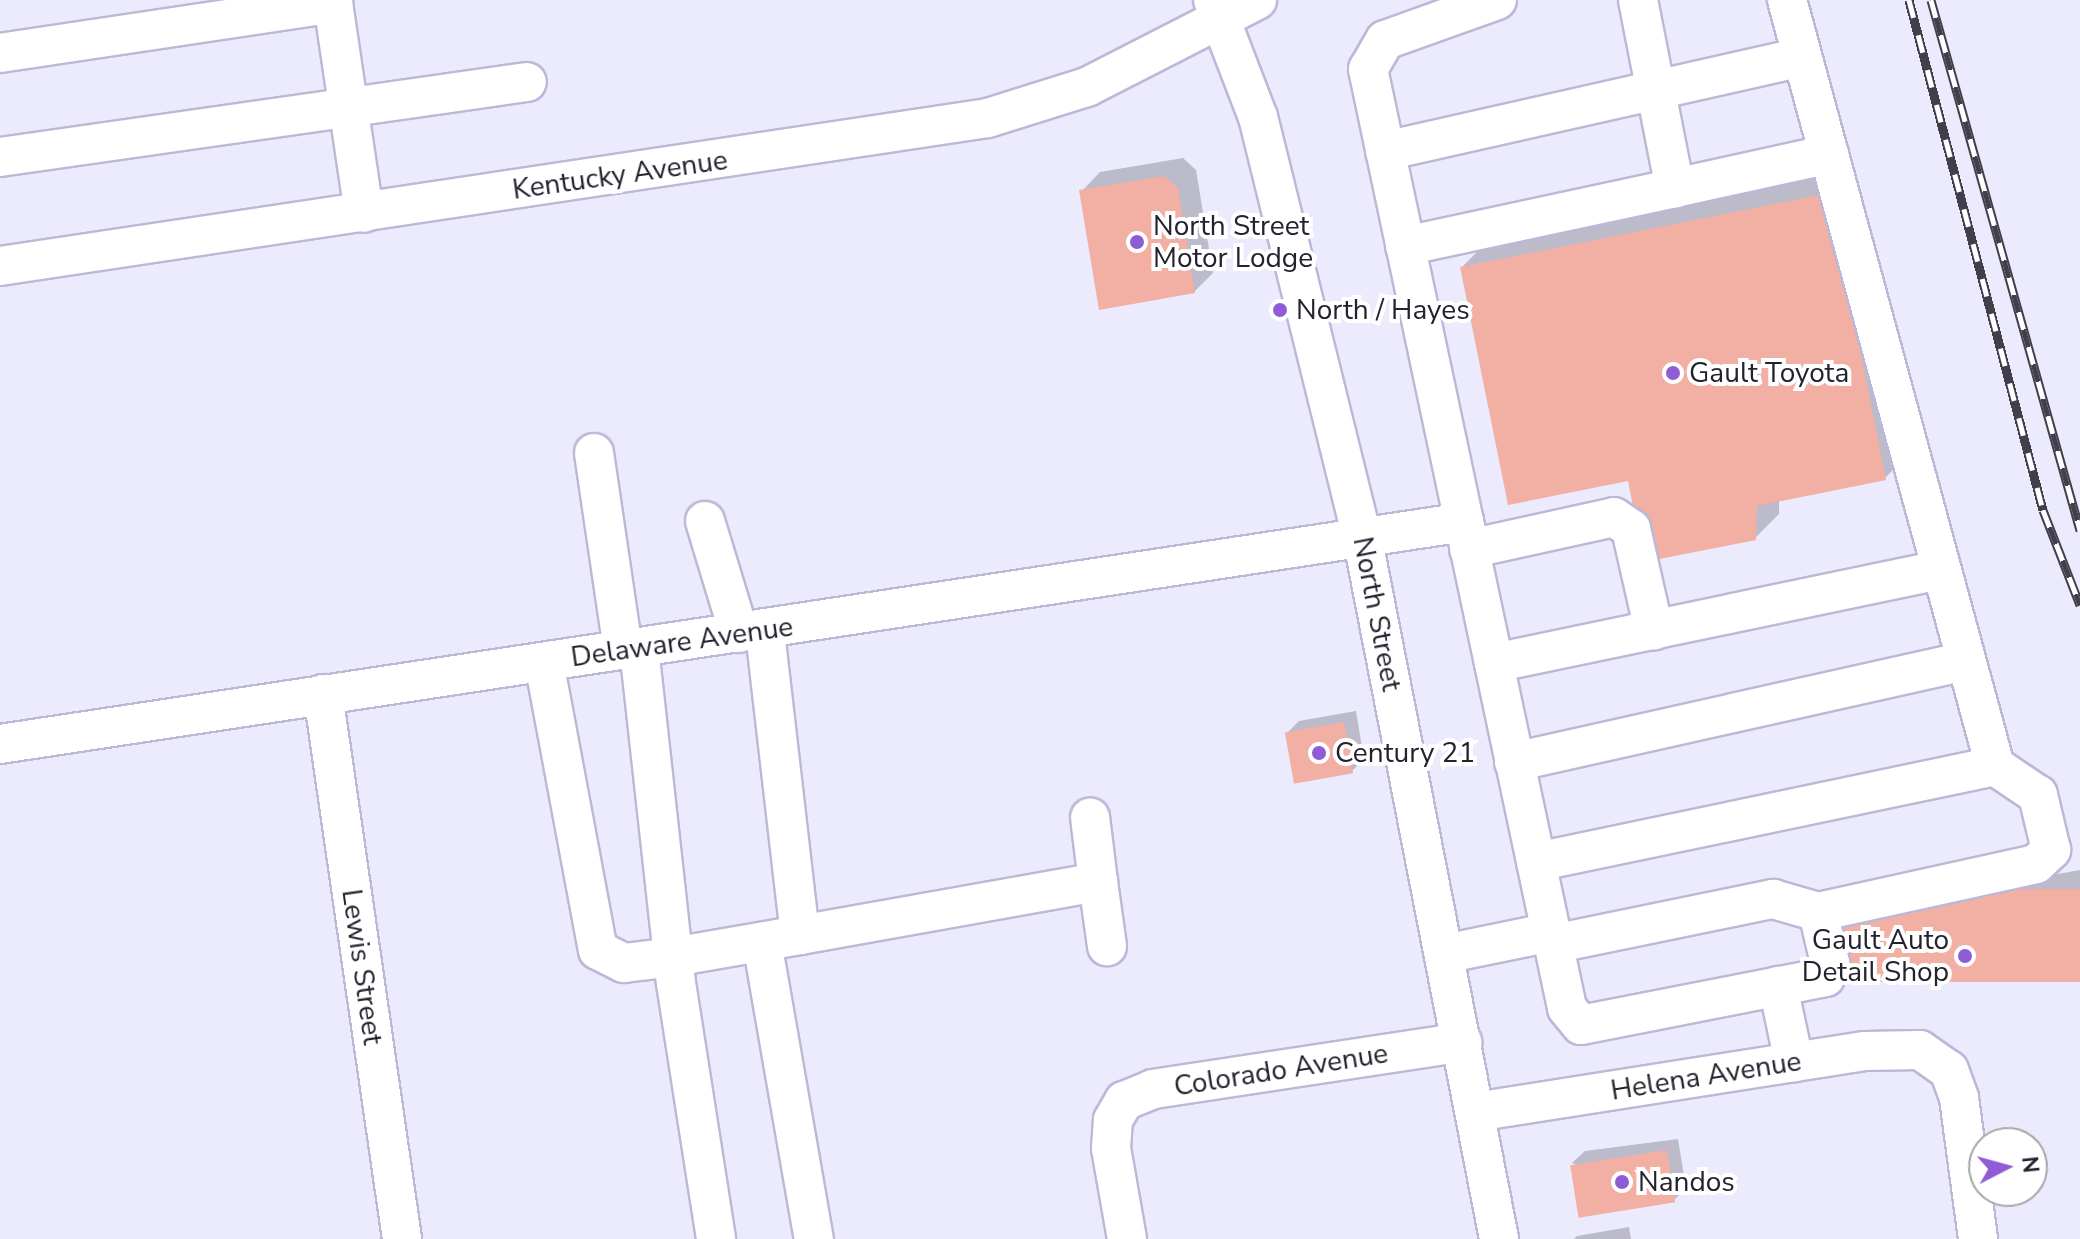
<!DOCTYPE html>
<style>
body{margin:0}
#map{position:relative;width:2080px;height:1239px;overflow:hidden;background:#eceafd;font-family:"Nunito Sans",sans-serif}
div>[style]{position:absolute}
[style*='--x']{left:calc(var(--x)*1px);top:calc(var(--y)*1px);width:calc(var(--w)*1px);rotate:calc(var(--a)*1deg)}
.shadow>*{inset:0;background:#0003}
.building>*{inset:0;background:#f2afa3;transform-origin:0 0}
.roads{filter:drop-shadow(2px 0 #bcb8d7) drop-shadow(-2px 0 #bcb8d7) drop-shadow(0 2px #bcb8d7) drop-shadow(0 -2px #bcb8d7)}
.minor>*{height:38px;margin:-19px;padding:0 19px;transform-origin:19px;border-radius:19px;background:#fff}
.rail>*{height:9px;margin-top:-4.5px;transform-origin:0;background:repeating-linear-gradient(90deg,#fff 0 18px,#413f4c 0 36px);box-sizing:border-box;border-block:2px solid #413f4c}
.dots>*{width:22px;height:22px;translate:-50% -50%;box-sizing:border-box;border:4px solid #fff;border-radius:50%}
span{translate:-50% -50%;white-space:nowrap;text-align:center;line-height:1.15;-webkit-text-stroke:8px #fff;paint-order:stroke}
.street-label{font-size:28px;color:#24222e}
.poi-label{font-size:28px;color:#24222e}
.left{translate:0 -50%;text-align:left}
.right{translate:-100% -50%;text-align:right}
.north{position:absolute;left:1968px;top:1127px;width:80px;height:80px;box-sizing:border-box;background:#fff;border:2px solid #a7a7ab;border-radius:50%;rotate:84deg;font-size:22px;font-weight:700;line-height:32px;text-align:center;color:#24222e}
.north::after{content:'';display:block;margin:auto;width:28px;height:36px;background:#8f5cd5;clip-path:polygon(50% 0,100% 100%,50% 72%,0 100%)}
</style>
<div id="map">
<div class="shadow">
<i style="clip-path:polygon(1183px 158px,1196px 170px,1213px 273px,1194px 292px,1082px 191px,1100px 172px)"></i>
<i style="clip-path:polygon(1853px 170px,1909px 454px,1885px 478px,1779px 499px,1779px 514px,1755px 538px,1630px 479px,1462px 267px,1486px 243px)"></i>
<i style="clip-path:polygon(1356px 711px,1364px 759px,1352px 771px,1287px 733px,1299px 721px)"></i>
<i style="clip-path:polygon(2080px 870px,2080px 980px,1848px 932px,1872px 908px)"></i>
<i style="clip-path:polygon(1678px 1139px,1686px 1188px,1674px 1200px,1572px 1163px,1585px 1151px)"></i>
<i style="clip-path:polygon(1629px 1227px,1631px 1239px,1574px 1239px,1577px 1236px)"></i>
</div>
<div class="building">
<i style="clip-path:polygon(1164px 176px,1178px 188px,1195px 293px,1099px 310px,1079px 190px)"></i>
<i style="clip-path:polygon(1829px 193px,1886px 480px,1757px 506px,1756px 540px,1644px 562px,1628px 481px,1508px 505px,1460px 267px)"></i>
<i style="left:1344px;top:722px;width:52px;height:60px;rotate:80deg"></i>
<i style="left:2080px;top:889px;width:93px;height:238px;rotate:90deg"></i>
<i style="left:1667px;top:1150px;width:53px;height:98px;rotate:81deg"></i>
</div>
<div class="roads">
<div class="minor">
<i style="--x:1213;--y:0;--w:125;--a:69"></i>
<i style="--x:1258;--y:117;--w:437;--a:76.1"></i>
<i style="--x:1363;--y:541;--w:711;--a:78.97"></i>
<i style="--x:1497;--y:0;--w:119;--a:160.3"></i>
<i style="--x:1385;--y:40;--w:34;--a:120"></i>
<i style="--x:1368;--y:69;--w:960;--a:78.03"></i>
<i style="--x:1567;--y:1008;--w:22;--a:51"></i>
<i style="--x:1581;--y:1025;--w:249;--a:-11.1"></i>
<i style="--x:1825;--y:977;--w:15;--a:-70"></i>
<i style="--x:1830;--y:963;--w:52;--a:-103.2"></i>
<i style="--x:1818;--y:912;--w:223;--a:-12.4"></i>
<i style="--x:2036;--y:864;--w:21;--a:-43"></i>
<i style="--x:2051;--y:850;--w:57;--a:-103.3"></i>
<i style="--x:2038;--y:795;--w:52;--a:-146"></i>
<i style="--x:1995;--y:766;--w:794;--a:-105.19"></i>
<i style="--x:1638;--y:0;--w:192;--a:78.9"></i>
<i style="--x:1675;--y:188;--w:158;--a:-12.4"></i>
<i style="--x:0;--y:53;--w:337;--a:-8.5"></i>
<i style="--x:333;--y:3;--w:212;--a:81.6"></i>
<i style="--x:1385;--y:151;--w:427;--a:-12.7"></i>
<i style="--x:0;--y:157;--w:532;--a:-8.1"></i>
<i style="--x:1405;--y:246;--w:276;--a:-12.1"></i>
<i style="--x:0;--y:266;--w:999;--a:-8.52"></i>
<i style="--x:988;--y:118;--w:104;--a:-17.4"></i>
<i style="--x:1087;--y:87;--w:191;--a:-27.1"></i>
<i style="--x:594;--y:453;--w:199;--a:81.6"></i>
<i style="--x:705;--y:521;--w:117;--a:73.1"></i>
<i style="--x:1469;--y:549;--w:148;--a:-12.4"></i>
<i style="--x:1614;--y:517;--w:21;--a:35"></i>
<i style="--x:1631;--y:529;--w:104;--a:77.2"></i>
<i style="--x:639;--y:648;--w:337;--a:83.7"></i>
<i style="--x:676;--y:983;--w:259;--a:81.1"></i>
<i style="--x:544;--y:662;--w:293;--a:79.4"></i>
<i style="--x:598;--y:950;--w:29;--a:27"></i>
<i style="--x:624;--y:963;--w:49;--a:-7"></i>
<i style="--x:673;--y:957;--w:129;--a:-9.8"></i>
<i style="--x:800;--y:935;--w:306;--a:-96.6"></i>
<i style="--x:1494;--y:663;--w:457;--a:-11.8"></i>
<i style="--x:323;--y:694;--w:551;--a:81.75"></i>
<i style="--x:0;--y:744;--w:1481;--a:-8.62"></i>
<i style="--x:1514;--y:762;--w:463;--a:-12.6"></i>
<i style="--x:1536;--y:862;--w:469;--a:-11.8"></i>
<i style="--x:1098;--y:882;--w:65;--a:82"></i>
<i style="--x:800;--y:935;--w:303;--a:-10.1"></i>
<i style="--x:1098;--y:882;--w:65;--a:-97"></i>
<i style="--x:762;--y:942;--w:302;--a:80.1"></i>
<i style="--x:1553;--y:944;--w:225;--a:-11.6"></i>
<i style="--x:1773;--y:899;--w:47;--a:16.1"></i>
<i style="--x:1444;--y:954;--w:109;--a:-11.6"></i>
<i style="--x:1778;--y:986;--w:78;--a:78.1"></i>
<i style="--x:1475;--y:1112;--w:395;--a:-8.9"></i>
<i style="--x:1865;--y:1051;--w:55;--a:-1"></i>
<i style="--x:1920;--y:1050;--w:35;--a:35"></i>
<i style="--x:1949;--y:1070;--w:30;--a:70"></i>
<i style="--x:1959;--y:1098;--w:142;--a:82.3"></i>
<i style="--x:1127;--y:1239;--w:92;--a:-100"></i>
<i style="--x:1111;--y:1148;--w:28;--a:-86"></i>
<i style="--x:1113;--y:1120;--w:22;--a:-60"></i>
<i style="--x:1124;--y:1101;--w:31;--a:-22"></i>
<i style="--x:1153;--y:1089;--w:313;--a:-8.6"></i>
</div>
</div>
<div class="rail">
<i style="--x:1909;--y:0;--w:527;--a:75.28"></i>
<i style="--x:2043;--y:510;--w:102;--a:68.7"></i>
<i style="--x:1931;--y:0;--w:551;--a:74.3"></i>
</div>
<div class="dots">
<i style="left:1137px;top:242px;background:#8f5cd5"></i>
<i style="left:1280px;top:310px;background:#8f5cd5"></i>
<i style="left:1673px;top:373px;background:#8f5cd5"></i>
<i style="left:1319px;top:753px;background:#8f5cd5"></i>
<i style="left:1965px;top:956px;background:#8f5cd5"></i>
<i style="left:1622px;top:1182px;background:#8f5cd5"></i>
</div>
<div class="street-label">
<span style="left:620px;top:175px;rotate:-8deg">Kentucky Avenue</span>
<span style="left:1377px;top:614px;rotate:79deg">North Street</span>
<span style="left:682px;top:642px;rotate:-8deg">Delaware Avenue</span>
<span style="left:362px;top:967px;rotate:82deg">Lewis Street</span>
<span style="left:1281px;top:1070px;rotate:-9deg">Colorado Avenue</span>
<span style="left:1706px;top:1076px;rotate:-9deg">Helena Avenue</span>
</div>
<div class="poi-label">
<span class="left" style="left:1153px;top:242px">North Street<br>Motor Lodge</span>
<span class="left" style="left:1296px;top:310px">North / Hayes</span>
<span class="left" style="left:1689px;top:373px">Gault Toyota</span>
<span class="left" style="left:1335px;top:753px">Century 21</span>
<span class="right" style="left:1949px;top:956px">Gault Auto<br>Detail Shop</span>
<span class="left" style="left:1638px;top:1182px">Nandos</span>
</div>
<div class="north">N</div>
</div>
